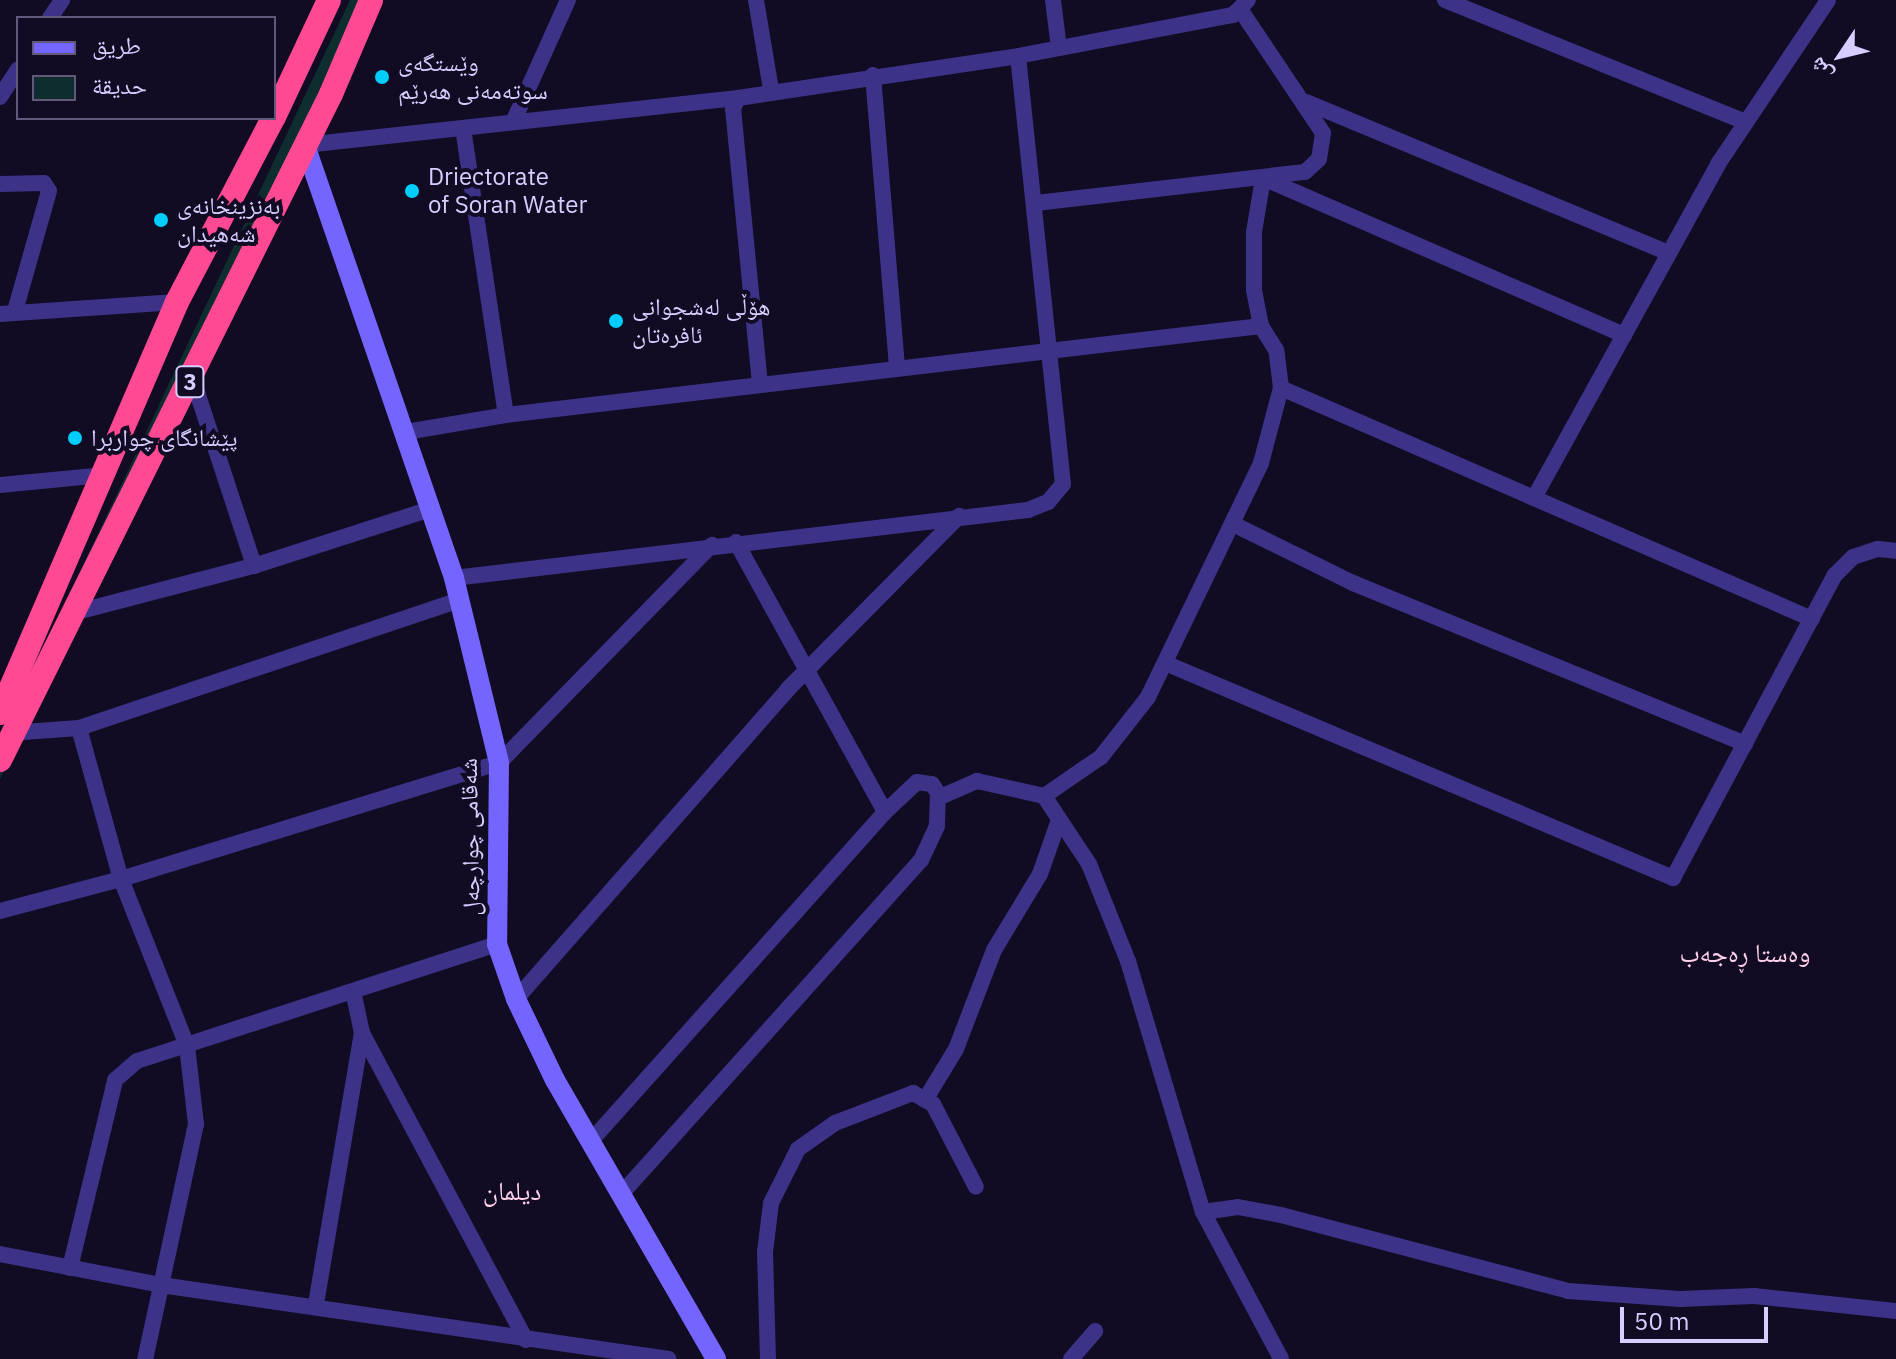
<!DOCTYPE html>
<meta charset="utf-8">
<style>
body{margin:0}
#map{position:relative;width:1896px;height:1359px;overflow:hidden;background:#110b23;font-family:"IBM Plex Sans","Noto Naskh Arabic",sans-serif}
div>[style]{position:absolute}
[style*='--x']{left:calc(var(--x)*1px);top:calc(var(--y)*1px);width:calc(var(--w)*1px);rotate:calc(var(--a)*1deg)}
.green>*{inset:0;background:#0e2d2e}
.street>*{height:16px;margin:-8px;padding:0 8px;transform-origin:8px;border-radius:8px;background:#3c3287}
.secondary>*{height:20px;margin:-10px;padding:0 10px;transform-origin:10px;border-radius:10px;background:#7565ff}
.highway>*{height:24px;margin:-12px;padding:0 12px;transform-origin:12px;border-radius:12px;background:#ff4992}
.dots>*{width:22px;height:22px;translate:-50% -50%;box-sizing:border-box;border:4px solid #110b23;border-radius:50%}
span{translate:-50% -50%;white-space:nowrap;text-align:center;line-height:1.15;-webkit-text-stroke:8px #110b23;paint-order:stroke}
.shield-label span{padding:2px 6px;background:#110b23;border:2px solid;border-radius:6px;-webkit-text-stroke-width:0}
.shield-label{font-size:22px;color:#d7ceff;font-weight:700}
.poi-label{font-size:24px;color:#d7ceff}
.left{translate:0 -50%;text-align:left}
.street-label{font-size:24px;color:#d7ceff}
.neighbourhood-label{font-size:26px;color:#ffd0ea}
.legend{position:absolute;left:16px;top:16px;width:260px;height:104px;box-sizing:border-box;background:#110b23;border:2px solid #60597b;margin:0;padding:10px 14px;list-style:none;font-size:24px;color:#d7ceff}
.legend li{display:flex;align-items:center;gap:16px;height:40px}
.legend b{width:40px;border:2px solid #60597b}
.north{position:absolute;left:1800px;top:16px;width:80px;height:80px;-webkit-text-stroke:6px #110b23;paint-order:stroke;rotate:235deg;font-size:22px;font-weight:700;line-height:32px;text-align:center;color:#d7ceff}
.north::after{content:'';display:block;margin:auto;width:28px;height:36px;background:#d7ceff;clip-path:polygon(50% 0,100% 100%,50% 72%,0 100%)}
.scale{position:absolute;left:1620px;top:1307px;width:148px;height:36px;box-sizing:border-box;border:4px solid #d7ceff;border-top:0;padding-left:10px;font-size:24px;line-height:28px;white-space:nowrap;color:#d7ceff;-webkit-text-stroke:6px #110b23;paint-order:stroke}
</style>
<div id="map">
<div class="green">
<i style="clip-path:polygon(350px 0,368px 0,0 779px,0 742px,12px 716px)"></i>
</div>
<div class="street">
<i style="--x:756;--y:0;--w:91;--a:80.5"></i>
<i style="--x:1053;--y:0;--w:48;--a:82.9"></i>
<i style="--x:1445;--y:0;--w:325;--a:22.1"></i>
<i style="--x:50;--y:18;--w:22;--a:-56"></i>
<i style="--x:873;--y:75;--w:293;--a:85.3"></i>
<i style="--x:0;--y:97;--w:33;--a:-57"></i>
<i style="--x:1306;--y:102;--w:393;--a:22.6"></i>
<i style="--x:514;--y:120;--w:132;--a:-65.8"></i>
<i style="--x:463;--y:128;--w:290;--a:81.5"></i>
<i style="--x:305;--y:145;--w:436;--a:-6.2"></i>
<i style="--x:0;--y:184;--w:44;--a:-1.3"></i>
<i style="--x:44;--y:183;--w:9;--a:58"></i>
<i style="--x:49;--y:191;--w:125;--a:105.8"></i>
<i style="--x:1036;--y:203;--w:271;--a:-6.6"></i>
<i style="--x:1305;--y:172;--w:19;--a:-43"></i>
<i style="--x:1319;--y:159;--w:26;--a:-81"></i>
<i style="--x:1323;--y:133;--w:149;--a:-123.8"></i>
<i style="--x:0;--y:314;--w:177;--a:-3.9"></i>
<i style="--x:192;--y:377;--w:199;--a:71.8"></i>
<i style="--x:760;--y:384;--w:277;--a:-95.6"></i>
<i style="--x:733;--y:108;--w:11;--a:-63"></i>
<i style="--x:738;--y:98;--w:283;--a:-8.5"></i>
<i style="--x:1018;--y:56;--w:219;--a:-10.8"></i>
<i style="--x:1233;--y:15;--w:21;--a:-45"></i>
<i style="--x:1281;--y:388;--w:579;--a:23.51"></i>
<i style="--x:406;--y:432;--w:101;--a:-9.6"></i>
<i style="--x:506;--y:415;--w:760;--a:-6.72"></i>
<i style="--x:0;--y:485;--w:103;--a:-5.5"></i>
<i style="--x:1534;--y:498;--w:381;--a:-61.1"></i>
<i style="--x:1718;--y:164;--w:197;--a:-56.1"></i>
<i style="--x:1233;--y:524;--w:134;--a:26.2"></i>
<i style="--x:1353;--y:583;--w:424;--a:22.3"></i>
<i style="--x:736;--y:542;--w:308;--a:61.1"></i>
<i style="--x:454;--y:578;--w:578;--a:-6.76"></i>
<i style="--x:1028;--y:510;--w:22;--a:-22"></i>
<i style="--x:1048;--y:502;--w:23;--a:-50"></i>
<i style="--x:1063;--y:484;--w:430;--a:-96"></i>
<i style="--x:73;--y:613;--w:187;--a:-14.6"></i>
<i style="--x:254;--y:566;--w:186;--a:-17.9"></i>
<i style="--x:1165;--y:663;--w:552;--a:22.94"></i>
<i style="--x:1673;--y:878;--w:344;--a:-61.9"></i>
<i style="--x:1835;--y:575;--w:25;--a:-45"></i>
<i style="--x:1853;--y:557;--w:26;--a:-18"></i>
<i style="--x:1878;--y:549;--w:18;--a:6"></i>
<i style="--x:79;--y:728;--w:157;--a:74.5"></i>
<i style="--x:121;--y:879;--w:180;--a:68.4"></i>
<i style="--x:187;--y:1046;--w:79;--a:83.4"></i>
<i style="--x:196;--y:1124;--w:240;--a:102.2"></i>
<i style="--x:10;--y:733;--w:69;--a:-4.1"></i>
<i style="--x:79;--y:728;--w:401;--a:-18.6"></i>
<i style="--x:1044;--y:796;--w:82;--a:56.5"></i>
<i style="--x:1089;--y:864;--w:105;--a:68.1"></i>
<i style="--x:1128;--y:961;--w:262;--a:73.4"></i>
<i style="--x:1203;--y:1212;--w:166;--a:62"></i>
<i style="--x:938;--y:798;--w:43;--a:-23.6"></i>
<i style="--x:977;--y:781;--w:69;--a:12.6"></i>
<i style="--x:1044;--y:796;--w:69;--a:-34.4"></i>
<i style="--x:1101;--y:757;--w:76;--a:-51.9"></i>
<i style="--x:1148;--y:697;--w:260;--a:-64.2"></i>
<i style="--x:1261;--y:463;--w:78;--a:-75.1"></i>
<i style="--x:1281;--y:388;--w:38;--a:-97"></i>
<i style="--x:1276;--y:350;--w:28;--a:-122"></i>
<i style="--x:1261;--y:326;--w:37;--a:-101"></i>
<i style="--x:1254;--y:290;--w:58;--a:-90"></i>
<i style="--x:1254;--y:232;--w:55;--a:-80.5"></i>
<i style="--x:1263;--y:178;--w:394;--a:23.5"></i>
<i style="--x:0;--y:911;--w:125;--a:-14.8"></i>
<i style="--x:121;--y:879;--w:395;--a:-17.1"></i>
<i style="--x:499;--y:763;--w:305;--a:-45.7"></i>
<i style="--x:516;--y:999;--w:411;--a:-48.7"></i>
<i style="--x:787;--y:690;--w:245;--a:-45.3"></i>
<i style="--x:362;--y:1033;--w:348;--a:61.9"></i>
<i style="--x:925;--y:1100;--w:60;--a:-58.7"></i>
<i style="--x:956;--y:1049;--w:106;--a:-69"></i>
<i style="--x:994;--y:950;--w:89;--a:-58.8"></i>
<i style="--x:1040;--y:874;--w:57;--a:-70.6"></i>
<i style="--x:590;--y:1142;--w:443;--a:-48.2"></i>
<i style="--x:885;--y:812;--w:44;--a:-43.2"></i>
<i style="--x:917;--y:782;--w:15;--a:8"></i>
<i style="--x:932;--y:784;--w:11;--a:56"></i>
<i style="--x:938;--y:793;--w:33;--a:92"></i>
<i style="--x:937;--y:826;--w:38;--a:115"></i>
<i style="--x:921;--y:860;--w:448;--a:131.9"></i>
<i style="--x:1203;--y:1212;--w:35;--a:-8"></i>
<i style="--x:1238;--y:1207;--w:44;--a:10.5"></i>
<i style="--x:1281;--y:1215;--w:297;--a:14.8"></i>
<i style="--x:1568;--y:1291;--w:112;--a:4.1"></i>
<i style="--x:1680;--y:1299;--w:74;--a:-2.3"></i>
<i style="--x:1754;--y:1296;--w:143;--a:6"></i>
<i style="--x:0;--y:1254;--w:164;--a:10.9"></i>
<i style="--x:161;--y:1285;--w:513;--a:8.29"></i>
<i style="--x:70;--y:1268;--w:193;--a:-76.5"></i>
<i style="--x:115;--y:1080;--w:29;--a:-41"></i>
<i style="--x:137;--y:1061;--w:379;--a:-18"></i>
<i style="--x:316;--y:1304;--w:275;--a:-80.4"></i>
<i style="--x:362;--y:1033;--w:40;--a:-102"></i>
<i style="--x:768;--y:1359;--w:107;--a:-91.6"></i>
<i style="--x:765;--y:1252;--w:49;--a:-83"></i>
<i style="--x:771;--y:1203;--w:60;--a:-63.4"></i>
<i style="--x:798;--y:1149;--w:45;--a:-35.1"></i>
<i style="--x:835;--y:1123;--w:84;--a:-21"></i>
<i style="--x:913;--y:1093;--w:23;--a:29"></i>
<i style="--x:933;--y:1104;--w:93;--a:62.6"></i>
<i style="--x:1071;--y:1359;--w:37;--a:-49"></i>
</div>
<div class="secondary">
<i style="--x:305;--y:145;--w:458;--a:71"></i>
<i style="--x:454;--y:578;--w:190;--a:76.3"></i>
<i style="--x:499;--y:763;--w:181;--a:90.6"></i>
<i style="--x:497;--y:944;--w:58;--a:70.9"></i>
<i style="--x:516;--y:999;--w:90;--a:64.3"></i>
<i style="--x:555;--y:1080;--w:322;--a:60"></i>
</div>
<div class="highway">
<i style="--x:274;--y:117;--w:129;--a:-64.8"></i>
<i style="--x:0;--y:713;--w:447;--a:-66.7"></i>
<i style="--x:177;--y:302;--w:208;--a:-62.4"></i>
<i style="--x:0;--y:760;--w:744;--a:-63.57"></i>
<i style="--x:331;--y:94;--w:102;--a:-66.9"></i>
</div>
<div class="dots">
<i style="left:382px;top:77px;background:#00cdf9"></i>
<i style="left:412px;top:191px;background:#00cdf9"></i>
<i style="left:161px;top:220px;background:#00cdf9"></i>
<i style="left:616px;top:321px;background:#00cdf9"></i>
<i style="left:75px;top:438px;background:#00cdf9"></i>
</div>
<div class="shield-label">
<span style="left:190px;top:382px">3</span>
</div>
<div class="poi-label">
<span class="left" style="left:398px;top:77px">وێستگەی<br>سوتەمەنی هەرێم</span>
<span class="left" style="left:428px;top:191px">Driectorate<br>of Soran Water</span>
<span class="left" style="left:177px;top:220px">بەنزینخانەی<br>شەهیدان</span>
<span class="left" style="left:632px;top:321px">هۆڵی لەشجوانی<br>ئافرەتان</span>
<span class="left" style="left:91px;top:438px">پێشانگای چواربرا</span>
</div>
<div class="street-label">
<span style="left:470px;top:837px;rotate:-91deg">شەقامی چوارچەل</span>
</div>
<div class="neighbourhood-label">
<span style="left:1745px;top:953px">وەستا ڕەجەب</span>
<span style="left:512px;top:1191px">دیلمان</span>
</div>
<ul class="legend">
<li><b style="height:10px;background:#7565ff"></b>طريق</li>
<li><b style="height:22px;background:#0e2d2e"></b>حديقة</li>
</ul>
<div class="north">ش</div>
<div class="scale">50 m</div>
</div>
